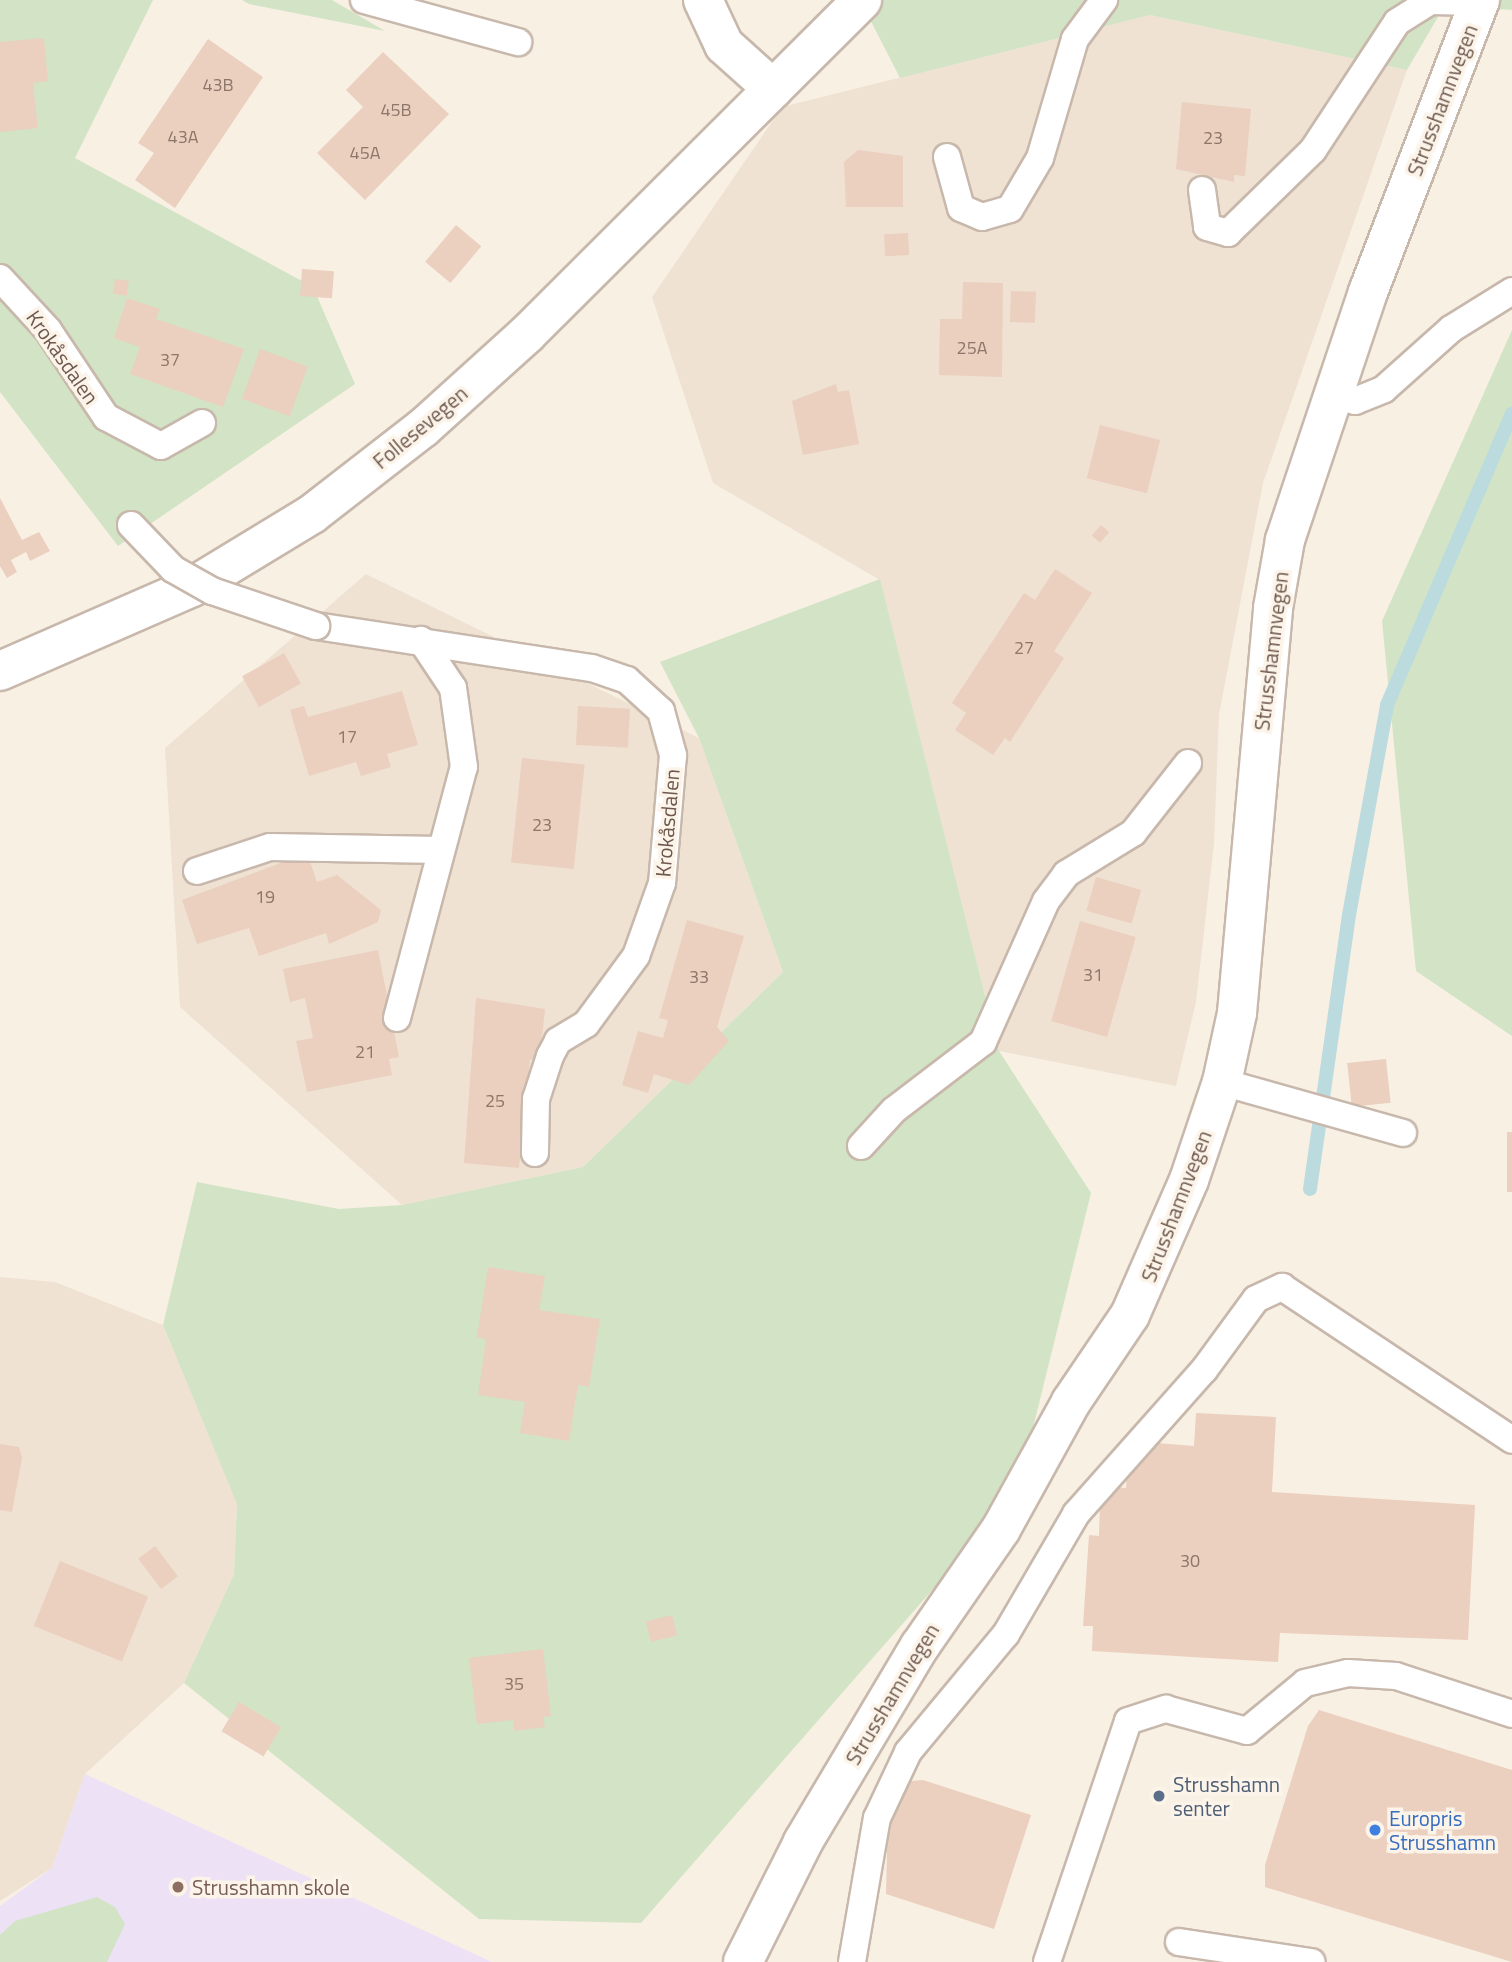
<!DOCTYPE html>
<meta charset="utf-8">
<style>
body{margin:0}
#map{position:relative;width:1512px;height:1962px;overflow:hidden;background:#f9f0e4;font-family:"Titillium Web",sans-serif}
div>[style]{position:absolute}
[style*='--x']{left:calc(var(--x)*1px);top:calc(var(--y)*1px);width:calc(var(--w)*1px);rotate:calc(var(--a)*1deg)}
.residential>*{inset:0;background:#efe2d3}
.education>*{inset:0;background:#ede1f5}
.green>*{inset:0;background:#d2e4c5}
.stream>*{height:14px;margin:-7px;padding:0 7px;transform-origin:7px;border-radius:7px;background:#bbdbdf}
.building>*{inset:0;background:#ebcfbf;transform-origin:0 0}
.roads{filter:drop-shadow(2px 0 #c8b8ac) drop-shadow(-2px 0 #c8b8ac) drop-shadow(0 2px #c8b8ac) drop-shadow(0 -2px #c8b8ac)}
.service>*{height:26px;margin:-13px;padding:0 13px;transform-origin:13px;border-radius:13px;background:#fff}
.minor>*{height:38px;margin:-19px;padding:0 19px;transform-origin:19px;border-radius:19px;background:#fff}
.tertiary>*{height:38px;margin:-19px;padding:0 19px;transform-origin:19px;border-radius:19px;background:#fff}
.secondary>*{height:38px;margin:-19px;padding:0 19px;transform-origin:19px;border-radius:19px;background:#fff}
.bridges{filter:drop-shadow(2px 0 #c8b8ac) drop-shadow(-2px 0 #c8b8ac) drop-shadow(0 2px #c8b8ac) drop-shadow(0 -2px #c8b8ac)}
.service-bridge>*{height:26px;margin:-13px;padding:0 13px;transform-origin:13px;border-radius:13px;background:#fff}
.dots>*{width:19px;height:19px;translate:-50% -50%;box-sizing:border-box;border:4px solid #fcf4e9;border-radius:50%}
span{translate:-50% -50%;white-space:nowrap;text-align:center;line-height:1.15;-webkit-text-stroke:7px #fcf4e9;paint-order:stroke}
.number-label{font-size:18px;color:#8d766a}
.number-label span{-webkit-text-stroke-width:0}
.street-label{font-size:21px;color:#6e584d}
.service-label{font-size:21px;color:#4e5e75}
.left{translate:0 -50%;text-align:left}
.shop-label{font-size:21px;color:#366cbe}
.education-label{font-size:21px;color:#785e54}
</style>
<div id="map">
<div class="residential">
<i style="clip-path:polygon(1150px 15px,1407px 70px,1263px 483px,1219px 715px,1214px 844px,1196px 1002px,1176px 1086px,999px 1051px,880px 580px,713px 483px,652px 297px,782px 107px)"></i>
<i style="clip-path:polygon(366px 574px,699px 738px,783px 972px,583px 1167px,402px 1205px,180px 1007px,165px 748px)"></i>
<i style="clip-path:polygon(0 1277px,55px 1282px,163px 1325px,237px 1503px,234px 1574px,184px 1683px,85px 1774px,52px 1868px,0 1901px)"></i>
</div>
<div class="education">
<i style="clip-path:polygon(85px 1774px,492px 1962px,0 1962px,0 1906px,52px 1868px)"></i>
</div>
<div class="green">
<i style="clip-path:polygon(0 0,153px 0,75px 158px,313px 287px,355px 384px,118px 546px,0 392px)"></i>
<i style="clip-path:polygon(242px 0,332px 0,385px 31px,249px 4px)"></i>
<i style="clip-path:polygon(860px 0,1512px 0,1512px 10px,1445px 5px,1407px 70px,1150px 15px,900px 78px)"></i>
<i style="clip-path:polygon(1512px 330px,1512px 1036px,1416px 971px,1382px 621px)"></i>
<i style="clip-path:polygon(880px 579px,999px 1051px,1091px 1193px,1017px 1493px,641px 1923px,479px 1919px,184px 1683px,234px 1574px,237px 1504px,163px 1325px,197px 1182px,339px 1209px,402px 1205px,583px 1167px,783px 972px,699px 738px,660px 662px)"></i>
<i style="clip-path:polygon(97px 1897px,115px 1907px,125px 1924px,107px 1962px,0 1962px,0 1935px,15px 1921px)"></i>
</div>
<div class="stream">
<i style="--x:1310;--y:1189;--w:277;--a:-81.9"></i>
<i style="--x:1349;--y:915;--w:213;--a:-79.7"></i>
<i style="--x:1387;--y:705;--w:317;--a:-66.8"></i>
</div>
<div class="building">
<i style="clip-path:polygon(44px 38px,48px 81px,33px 83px,38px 128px,0 132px,0 42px)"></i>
<i style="clip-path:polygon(208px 39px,263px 77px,175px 208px,135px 180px,154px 153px,138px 143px)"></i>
<i style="clip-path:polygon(383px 52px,449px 114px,365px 200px,317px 153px,363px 107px,346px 90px)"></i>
<i style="clip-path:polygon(1182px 102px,1251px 109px,1245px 176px,1234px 175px,1234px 182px,1176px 169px)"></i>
<i style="clip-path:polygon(858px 150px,903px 156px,903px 207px,846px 207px,844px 162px)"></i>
<i style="left:456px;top:225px;width:33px;height:48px;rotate:40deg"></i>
<i style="left:908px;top:233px;width:22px;height:24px;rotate:87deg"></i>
<i style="left:302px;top:269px;width:32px;height:27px;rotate:4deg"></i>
<i style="left:115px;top:279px;width:14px;height:15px;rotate:8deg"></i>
<i style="clip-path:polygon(963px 282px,1003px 283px,1002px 377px,939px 375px,940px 319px,962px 319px)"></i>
<i style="left:1011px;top:291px;width:25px;height:31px;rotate:2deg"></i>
<i style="clip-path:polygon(127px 298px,160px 309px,156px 319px,244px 349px,223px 407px,130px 374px,140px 347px,114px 338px)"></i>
<i style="left:260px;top:349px;width:51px;height:53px;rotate:20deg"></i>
<i style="clip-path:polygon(836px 384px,838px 392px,849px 390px,859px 444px,803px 455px,792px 401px)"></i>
<i style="left:1100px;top:425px;width:62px;height:55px;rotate:14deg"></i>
<i style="clip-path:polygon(0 498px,22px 540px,39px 532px,50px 551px,30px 561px,26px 552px,11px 560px,17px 572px,7px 578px,0 566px)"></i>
<i style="left:1101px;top:525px;width:11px;height:14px;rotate:41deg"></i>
<i style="clip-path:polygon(1055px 569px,1092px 593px,1054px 651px,1064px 658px,1010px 742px,1005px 738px,993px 755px,955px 730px,966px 713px,952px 703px,1024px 593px,1035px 600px)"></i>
<i style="left:284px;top:653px;width:35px;height:48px;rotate:61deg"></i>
<i style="clip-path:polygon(402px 691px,418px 745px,387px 754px,391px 767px,361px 776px,356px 762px,309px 776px,290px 710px,304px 706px,308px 717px)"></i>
<i style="left:578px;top:706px;width:52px;height:39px;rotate:3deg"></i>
<i style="left:522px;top:758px;width:63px;height:105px;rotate:6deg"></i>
<i style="clip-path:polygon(307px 853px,317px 882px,337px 875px,381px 910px,378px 922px,329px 944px,326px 933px,259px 956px,249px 928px,197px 944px,182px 900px)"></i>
<i style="left:1096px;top:877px;width:47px;height:35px;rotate:16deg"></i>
<i style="clip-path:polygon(687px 920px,744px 936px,717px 1027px,729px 1041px,689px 1085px,654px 1074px,648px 1093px,622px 1085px,638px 1031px,663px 1038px,668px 1020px,659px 1018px)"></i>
<i style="left:1080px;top:921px;width:58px;height:104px;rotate:16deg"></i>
<i style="clip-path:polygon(378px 950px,399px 1057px,389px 1059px,392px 1075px,307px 1092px,296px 1041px,313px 1038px,305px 998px,290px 1002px,283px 969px)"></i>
<i style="clip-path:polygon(476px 998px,545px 1009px,540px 1056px,530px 1060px,519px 1168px,464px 1163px)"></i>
<i style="left:1386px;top:1059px;width:44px;height:39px;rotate:84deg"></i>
<i style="left:1507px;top:1132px;width:5px;height:60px"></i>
<i style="clip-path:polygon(488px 1267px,545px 1276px,539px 1310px,600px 1319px,589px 1387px,578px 1385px,569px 1441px,520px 1433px,525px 1402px,478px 1395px,486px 1339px,477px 1337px)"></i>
<i style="clip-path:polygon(1196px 1413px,1276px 1417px,1272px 1492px,1475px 1505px,1468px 1640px,1280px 1633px,1278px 1662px,1092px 1651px,1093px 1626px,1083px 1626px,1089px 1535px,1099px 1536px,1100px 1503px,1114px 1487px,1126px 1488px,1127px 1471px,1157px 1443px,1194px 1446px)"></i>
<i style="clip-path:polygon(0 1444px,19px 1447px,22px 1458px,12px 1512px,0 1510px)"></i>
<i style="left:155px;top:1546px;width:38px;height:21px;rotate:53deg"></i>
<i style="left:60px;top:1561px;width:95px;height:70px;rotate:22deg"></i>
<i style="left:672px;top:1615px;width:21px;height:27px;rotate:76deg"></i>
<i style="clip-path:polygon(543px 1649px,551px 1716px,543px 1717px,545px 1727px,514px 1731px,513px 1720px,477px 1724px,469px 1658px)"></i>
<i style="left:239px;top:1702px;width:49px;height:34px;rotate:31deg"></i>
<i style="clip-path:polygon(1319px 1710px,1512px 1770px,1512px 1962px,1265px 1887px,1265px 1865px,1308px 1726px)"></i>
<i style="clip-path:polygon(923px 1780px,1031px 1815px,994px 1929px,886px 1894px,888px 1810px,910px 1781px)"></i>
</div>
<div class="roads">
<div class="service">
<i style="--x:364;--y:0;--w:160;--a:15.3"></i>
<i style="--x:947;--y:157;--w:53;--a:74.6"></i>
<i style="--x:961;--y:208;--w:23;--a:23"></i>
<i style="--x:982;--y:217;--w:29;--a:-16"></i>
<i style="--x:1010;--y:209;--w:59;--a:-59.5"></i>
<i style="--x:1040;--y:158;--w:124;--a:-73.6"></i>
<i style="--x:1075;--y:39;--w:49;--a:-53.4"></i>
<i style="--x:1202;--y:190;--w:37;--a:82"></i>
<i style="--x:1207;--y:227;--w:22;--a:16"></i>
<i style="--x:1228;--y:233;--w:119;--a:-44.3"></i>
<i style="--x:1313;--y:150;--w:153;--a:-56.7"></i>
<i style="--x:1397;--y:22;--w:39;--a:-32"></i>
<i style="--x:1430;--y:1;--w:50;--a:1.1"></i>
<i style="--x:0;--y:278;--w:71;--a:47.3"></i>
<i style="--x:48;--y:330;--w:105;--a:56.3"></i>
<i style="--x:106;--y:417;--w:62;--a:27.8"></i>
<i style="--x:161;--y:446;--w:47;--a:-29.3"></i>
<i style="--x:1333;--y:395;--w:23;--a:15"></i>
<i style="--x:1355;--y:401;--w:31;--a:-22"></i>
<i style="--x:1384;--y:389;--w:90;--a:-41.8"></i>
<i style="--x:1451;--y:329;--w:72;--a:-31.9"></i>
<i style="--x:316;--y:626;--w:279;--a:8.7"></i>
<i style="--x:592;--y:668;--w:37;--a:19"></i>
<i style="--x:627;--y:680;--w:46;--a:42.4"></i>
<i style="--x:661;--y:711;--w:46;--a:74.7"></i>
<i style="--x:673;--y:755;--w:128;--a:94.9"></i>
<i style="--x:662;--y:883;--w:77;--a:109.6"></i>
<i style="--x:636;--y:956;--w:84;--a:126.3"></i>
<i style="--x:586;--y:1024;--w:33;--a:149"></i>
<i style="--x:558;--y:1041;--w:17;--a:118"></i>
<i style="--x:550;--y:1056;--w:45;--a:108"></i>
<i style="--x:536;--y:1099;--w:54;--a:91.1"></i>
<i style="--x:197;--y:871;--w:77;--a:-18.2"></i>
<i style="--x:270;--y:847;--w:171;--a:1"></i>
<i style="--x:397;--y:1018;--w:260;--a:-75.1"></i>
<i style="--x:464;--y:767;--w:80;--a:-97.9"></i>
<i style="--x:453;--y:688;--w:58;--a:-123.7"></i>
<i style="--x:1222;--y:1082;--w:188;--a:15.7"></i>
<i style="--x:861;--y:1146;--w:49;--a:-47.5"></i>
<i style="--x:894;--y:1110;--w:112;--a:-37.4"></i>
<i style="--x:983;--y:1042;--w:154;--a:-65.9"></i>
<i style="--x:1046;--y:901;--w:34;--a:-53"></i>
<i style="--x:1066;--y:874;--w:79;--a:-31.5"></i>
<i style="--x:1133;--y:833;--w:89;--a:-51.8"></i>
<i style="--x:1179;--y:1942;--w:134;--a:8.6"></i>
<i style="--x:852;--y:1962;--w:146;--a:-80.2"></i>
<i style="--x:877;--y:1818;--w:73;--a:-64.8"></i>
<i style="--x:908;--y:1752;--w:153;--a:-50.3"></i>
<i style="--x:1006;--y:1634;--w:139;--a:-59.7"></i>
<i style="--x:1076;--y:1514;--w:193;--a:-48.4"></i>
<i style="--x:1204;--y:1370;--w:88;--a:-53.8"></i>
<i style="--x:1256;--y:1299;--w:29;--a:-25"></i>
<i style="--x:1282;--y:1287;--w:276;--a:33.6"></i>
<i style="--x:1047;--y:1962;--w:254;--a:-71.4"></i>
<i style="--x:1128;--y:1721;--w:40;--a:-18"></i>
<i style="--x:1166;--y:1709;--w:84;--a:15.2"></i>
<i style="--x:1247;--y:1731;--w:75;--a:-39.6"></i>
<i style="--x:1305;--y:1683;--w:44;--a:-13.1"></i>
<i style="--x:1348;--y:1673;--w:48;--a:3.6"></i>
<i style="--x:1396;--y:1676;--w:122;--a:18.1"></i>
</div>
<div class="minor">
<i style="--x:703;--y:0;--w:50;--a:65"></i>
<i style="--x:724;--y:45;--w:66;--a:41.9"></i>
</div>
<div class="tertiary">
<i style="--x:743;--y:1962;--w:134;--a:-63.4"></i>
<i style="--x:803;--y:1842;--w:228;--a:-59.2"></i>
<i style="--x:920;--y:1646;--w:142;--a:-55.3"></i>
<i style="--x:1001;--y:1529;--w:145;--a:-61.1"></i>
<i style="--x:1071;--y:1402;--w:105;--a:-55.9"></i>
<i style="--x:1130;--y:1315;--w:147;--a:-66.4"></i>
<i style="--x:1189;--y:1180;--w:103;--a:-71.4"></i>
<i style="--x:1222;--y:1082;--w:71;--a:-77.7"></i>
<i style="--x:1237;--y:1013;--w:407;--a:-84.9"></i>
<i style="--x:1273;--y:608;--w:69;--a:-80"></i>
<i style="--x:1285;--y:540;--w:262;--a:-71.5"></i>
<i style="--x:1368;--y:292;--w:313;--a:-69"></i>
</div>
<div class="secondary">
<i style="--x:0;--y:671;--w:210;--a:-23.6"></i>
<i style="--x:192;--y:587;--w:140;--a:-31.3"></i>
<i style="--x:312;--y:514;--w:140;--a:-37.8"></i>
<i style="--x:423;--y:428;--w:140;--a:-42.1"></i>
<i style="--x:527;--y:334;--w:473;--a:-44.9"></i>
</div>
</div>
<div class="bridges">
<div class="service-bridge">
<i style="--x:131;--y:525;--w:61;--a:46.3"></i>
<i style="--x:173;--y:569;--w:45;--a:29.4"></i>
<i style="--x:212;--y:591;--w:110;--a:18.6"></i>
</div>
</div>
<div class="dots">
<i style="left:1159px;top:1796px;background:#5c6f8a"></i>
<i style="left:1375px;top:1830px;background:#3f7fe0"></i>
<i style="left:178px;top:1887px;background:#8d6e63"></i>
</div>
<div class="number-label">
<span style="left:218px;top:85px">43B</span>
<span style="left:396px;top:110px">45B</span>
<span style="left:183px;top:137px">43A</span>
<span style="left:1213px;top:138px">23</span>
<span style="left:365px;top:153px">45A</span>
<span style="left:972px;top:348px">25A</span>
<span style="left:170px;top:360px">37</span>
<span style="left:1024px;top:648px">27</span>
<span style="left:347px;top:737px">17</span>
<span style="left:542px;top:825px">23</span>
<span style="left:265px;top:897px">19</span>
<span style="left:1093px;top:975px">31</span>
<span style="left:699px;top:977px">33</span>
<span style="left:365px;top:1052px">21</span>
<span style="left:495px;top:1101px">25</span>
<span style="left:1190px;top:1561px">30</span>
<span style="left:514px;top:1684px">35</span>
</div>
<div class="street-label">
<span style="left:1442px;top:100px;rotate:-69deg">Strusshamnvegen</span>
<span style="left:63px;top:357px;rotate:55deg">Krokåsdalen</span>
<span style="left:420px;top:427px;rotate:-40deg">Follesevegen</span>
<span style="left:1271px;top:651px;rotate:-83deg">Strusshamnvegen</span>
<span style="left:667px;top:823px;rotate:-85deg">Krokåsdalen</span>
<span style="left:1176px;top:1206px;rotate:-69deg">Strusshamnvegen</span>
<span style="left:892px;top:1694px;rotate:-59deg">Strusshamnvegen</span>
</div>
<div class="service-label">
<span class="left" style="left:1173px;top:1796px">Strusshamn<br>senter</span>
</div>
<div class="shop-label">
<span class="left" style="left:1389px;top:1830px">Europris<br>Strusshamn</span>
</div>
<div class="education-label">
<span class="left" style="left:192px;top:1887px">Strusshamn skole</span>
</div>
</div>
